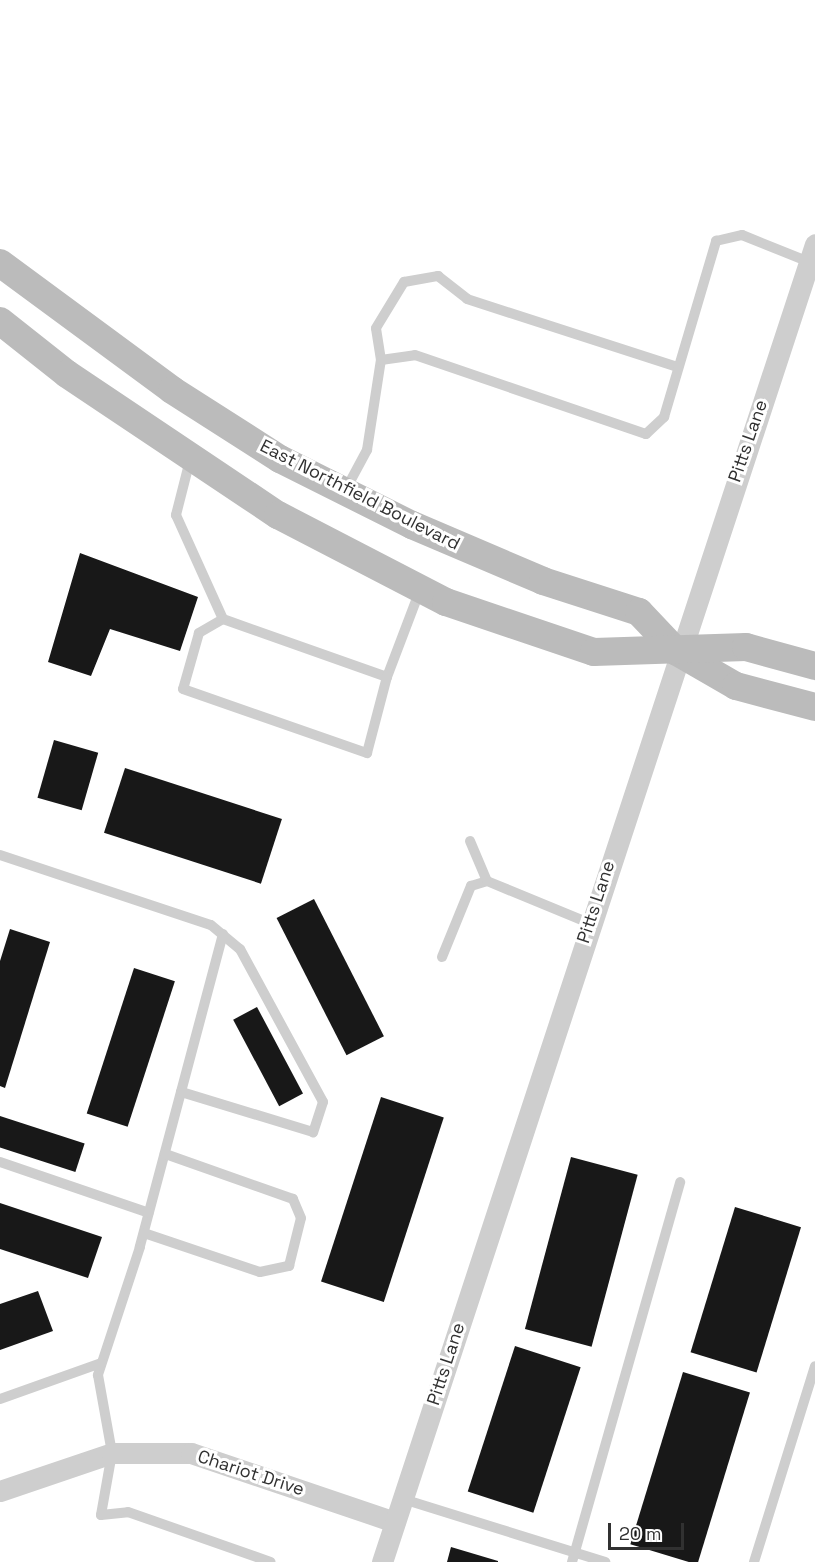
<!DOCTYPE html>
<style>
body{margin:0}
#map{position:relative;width:815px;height:1562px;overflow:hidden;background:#fff;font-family:"Space Grotesk",sans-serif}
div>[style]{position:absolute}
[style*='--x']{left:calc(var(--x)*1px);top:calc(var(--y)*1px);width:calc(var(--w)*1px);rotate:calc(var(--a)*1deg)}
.building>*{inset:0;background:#181818;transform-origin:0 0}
.lane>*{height:10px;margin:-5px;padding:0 5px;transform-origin:5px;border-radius:5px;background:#cecece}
.street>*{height:21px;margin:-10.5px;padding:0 10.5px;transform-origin:10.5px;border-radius:10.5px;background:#cecece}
.secondary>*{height:28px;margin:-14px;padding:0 14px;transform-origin:14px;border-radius:14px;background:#bbb}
span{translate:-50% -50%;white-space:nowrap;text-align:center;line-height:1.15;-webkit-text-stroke:6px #fff;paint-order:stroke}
.street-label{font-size:18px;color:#313131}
.scale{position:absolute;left:608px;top:1523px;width:76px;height:27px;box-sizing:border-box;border:3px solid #313131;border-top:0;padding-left:8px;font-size:18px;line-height:21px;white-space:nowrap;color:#313131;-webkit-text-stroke:4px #fff;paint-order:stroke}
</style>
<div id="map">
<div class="building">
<i style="clip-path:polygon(80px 553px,198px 597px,180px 651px,110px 629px,91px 676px,48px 662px)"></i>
<i style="left:54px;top:740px;width:46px;height:60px;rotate:16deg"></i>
<i style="left:125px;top:768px;width:165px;height:68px;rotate:18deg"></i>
<i style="left:314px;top:899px;width:154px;height:42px;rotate:63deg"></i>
<i style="clip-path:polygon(10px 929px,50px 942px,5px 1088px,0 1086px,0 961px)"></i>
<i style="left:134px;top:968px;width:43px;height:153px;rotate:18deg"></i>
<i style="left:257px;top:1007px;width:98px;height:27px;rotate:62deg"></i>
<i style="left:381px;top:1097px;width:66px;height:194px;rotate:18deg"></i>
<i style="left:0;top:1116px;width:89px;height:30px;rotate:18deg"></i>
<i style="left:571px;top:1157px;width:69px;height:178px;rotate:15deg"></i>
<i style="clip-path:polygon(0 1203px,102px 1237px,88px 1278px,0 1249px)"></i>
<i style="left:735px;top:1207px;width:69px;height:152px;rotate:17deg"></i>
<i style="clip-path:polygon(38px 1291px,53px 1331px,0 1350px,0 1304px)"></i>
<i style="left:515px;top:1346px;width:69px;height:153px;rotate:18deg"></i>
<i style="left:683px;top:1372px;width:70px;height:180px;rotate:17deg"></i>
<i style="clip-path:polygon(451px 1547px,498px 1561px,498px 1562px,447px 1562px)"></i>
</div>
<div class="lane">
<i style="--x:381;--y:360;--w:32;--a:-99"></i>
<i style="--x:376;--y:328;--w:54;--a:-58.7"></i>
<i style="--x:404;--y:282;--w:35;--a:-10"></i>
<i style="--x:438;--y:276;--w:37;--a:38"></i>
<i style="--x:467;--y:299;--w:222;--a:17.9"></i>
<i style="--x:190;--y:460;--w:57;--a:104.3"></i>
<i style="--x:176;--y:515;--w:114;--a:65.7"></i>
<i style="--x:223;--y:619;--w:174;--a:19.5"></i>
<i style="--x:387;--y:677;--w:93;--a:-69.2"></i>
<i style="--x:345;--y:491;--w:47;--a:-61.8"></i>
<i style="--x:367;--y:450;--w:91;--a:-81.2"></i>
<i style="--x:381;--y:360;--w:34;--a:-8"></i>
<i style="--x:415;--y:355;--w:244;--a:18.9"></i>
<i style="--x:646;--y:434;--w:25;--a:-43"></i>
<i style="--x:664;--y:417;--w:184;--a:-73.5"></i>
<i style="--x:716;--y:241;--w:27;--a:-13"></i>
<i style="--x:742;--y:235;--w:72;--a:21.9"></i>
<i style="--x:223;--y:619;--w:28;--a:150"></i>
<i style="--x:199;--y:633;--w:58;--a:105.9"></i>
<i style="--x:183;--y:689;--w:195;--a:19.2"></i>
<i style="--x:367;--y:753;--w:79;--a:-75.3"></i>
<i style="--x:470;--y:841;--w:43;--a:67"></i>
<i style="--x:0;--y:855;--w:222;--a:18.4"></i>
<i style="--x:211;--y:925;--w:38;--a:40"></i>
<i style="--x:240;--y:949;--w:174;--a:61.5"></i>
<i style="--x:323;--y:1102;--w:32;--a:108"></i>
<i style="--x:313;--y:1132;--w:138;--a:-163.1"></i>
<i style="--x:223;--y:934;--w:324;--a:104.9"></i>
<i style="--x:140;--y:1247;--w:135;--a:108.2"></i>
<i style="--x:98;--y:1375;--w:79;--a:79.8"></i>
<i style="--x:112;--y:1453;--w:63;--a:100.1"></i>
<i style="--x:101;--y:1515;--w:27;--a:-6"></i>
<i style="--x:128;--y:1512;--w:151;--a:19.3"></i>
<i style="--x:442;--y:957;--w:77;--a:-67.8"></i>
<i style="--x:471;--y:886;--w:17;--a:-17"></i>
<i style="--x:487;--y:881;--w:110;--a:22.4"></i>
<i style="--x:0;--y:1162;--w:157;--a:18.9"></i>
<i style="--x:144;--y:1233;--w:122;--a:18.6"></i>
<i style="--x:260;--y:1272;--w:30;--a:-12"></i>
<i style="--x:289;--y:1266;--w:49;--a:-76"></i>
<i style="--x:301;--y:1218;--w:21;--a:-113"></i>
<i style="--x:293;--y:1199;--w:136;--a:-160.6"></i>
<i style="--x:0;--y:1399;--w:107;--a:-19.6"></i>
<i style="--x:403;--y:1499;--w:212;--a:17.3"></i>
<i style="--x:572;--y:1562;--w:395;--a:-74.1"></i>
<i style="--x:754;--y:1562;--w:205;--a:-72.7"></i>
</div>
<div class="street">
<i style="--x:0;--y:1491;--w:118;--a:-18.7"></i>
<i style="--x:112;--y:1453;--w:79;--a:0"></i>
<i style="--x:191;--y:1453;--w:215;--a:18.7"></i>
<i style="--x:382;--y:1562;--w:1387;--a:-71.81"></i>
</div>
<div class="secondary">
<i style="--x:0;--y:263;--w:214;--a:36.4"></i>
<i style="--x:172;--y:390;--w:128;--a:32.6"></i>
<i style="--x:280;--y:459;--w:148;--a:26.6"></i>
<i style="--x:412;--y:525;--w:142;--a:23.1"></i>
<i style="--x:543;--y:581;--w:101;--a:17.9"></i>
<i style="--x:639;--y:612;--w:55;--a:46.5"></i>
<i style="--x:677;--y:652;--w:68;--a:30"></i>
<i style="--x:736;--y:686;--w:82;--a:14.9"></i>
<i style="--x:0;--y:321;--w:85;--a:38.3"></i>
<i style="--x:67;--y:374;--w:254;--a:33.8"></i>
<i style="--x:278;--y:515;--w:189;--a:27.4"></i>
<i style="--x:446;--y:602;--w:156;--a:18.7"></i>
<i style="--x:594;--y:652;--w:152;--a:-1.9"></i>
<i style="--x:746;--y:647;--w:72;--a:15.4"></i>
</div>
<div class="street-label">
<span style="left:748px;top:441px;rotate:-71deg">Pitts Lane</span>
<span style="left:360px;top:495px;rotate:27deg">East Northfield Boulevard</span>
<span style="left:596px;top:902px;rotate:-72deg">Pitts Lane</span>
<span style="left:446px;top:1364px;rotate:-72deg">Pitts Lane</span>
<span style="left:251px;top:1473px;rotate:18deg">Chariot Drive</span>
</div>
<div class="scale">20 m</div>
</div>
